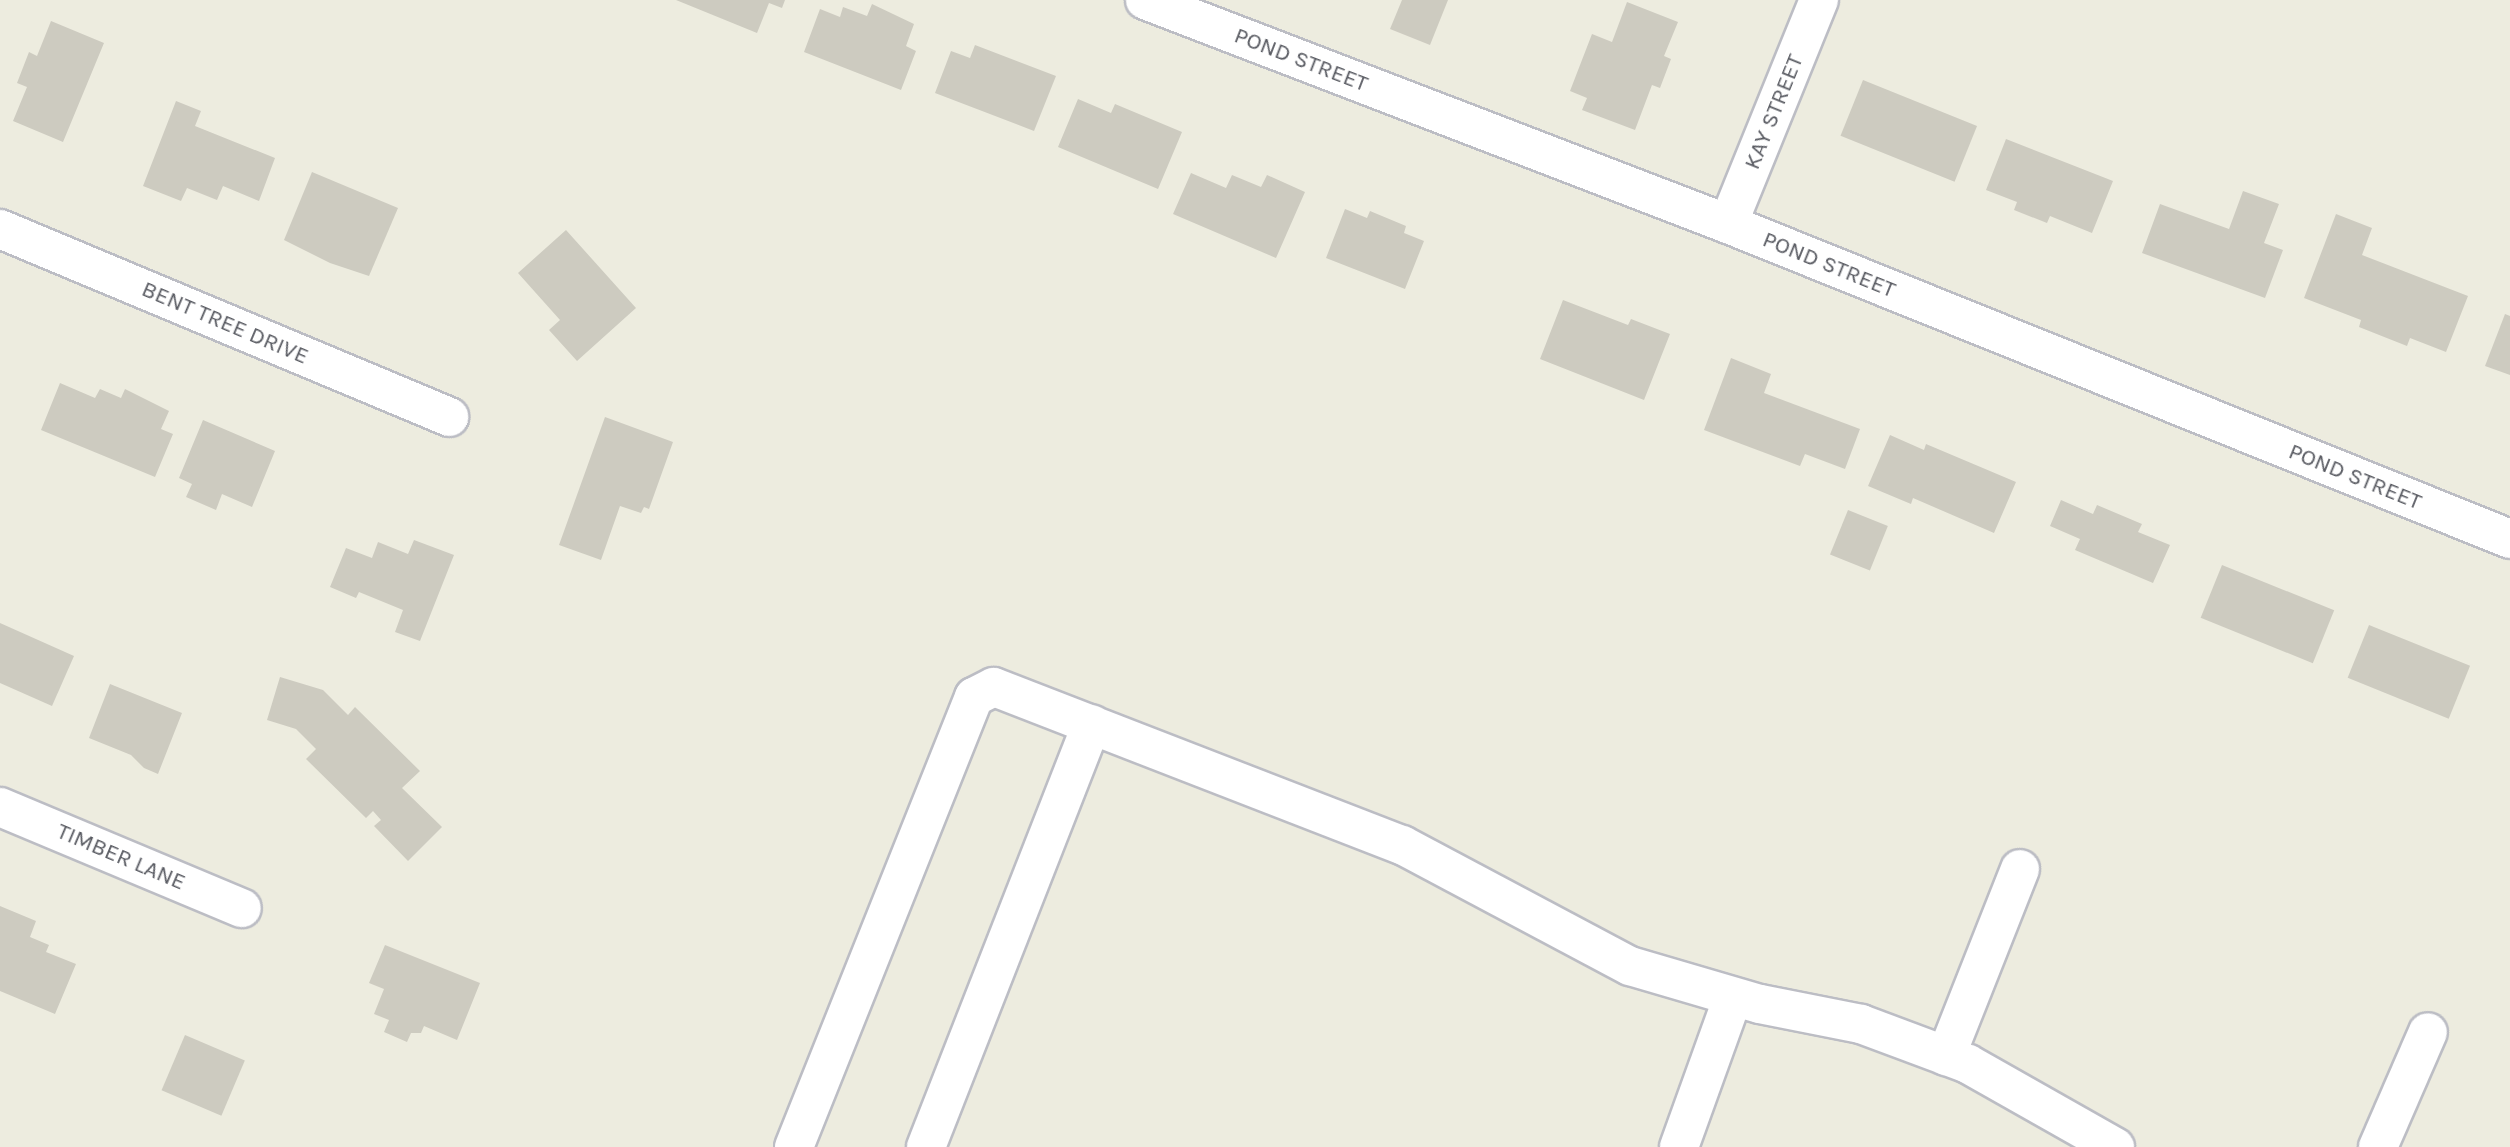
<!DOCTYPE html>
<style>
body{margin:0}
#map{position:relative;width:2510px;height:1147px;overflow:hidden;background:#edecdf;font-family:Karla,sans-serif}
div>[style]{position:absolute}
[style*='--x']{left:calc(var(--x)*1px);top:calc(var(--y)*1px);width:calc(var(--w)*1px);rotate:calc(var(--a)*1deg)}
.building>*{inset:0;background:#cdcbc0;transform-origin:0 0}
.roads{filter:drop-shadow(2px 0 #bcbdc4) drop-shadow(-2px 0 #bcbdc4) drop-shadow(0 2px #bcbdc4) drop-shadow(0 -2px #bcbdc4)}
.minor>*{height:38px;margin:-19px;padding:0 19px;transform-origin:19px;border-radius:19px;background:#fff}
span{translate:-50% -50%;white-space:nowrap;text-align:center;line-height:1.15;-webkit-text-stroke:7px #fff;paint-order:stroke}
.street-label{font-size:23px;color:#585a61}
</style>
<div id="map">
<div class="building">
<i style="clip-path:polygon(676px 0,785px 0,782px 8px,769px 3px,757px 33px)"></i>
<i style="clip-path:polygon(1402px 0,1448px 0,1430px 45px,1390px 29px)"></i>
<i style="clip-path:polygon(1627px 2px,1678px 22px,1664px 56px,1671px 59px,1660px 88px,1652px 85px,1635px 130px,1582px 110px,1587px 98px,1570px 91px,1592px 34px,1612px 42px)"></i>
<i style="clip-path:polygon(872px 4px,914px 24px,906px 46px,916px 51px,901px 90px,804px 52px,820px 9px,840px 17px,843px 7px,867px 16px)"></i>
<i style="clip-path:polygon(51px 21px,104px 43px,63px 142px,13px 121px,27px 87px,17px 83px,29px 52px,37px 56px)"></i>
<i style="clip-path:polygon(975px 45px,1056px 76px,1034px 131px,935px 93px,951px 51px,970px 58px)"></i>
<i style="left:1863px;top:80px;width:123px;height:60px;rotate:22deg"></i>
<i style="clip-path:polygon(1078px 99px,1111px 113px,1115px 104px,1182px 132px,1158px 189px,1058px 147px)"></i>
<i style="clip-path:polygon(176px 101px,201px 111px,195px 126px,275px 158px,259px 201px,223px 186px,217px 200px,187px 188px,181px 201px,143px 186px)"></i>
<i style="clip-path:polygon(2006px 139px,2113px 181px,2092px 233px,2050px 216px,2047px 223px,2014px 210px,2017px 202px,1986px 190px)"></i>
<i style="clip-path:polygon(312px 172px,398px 208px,369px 276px,330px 263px,284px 240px)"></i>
<i style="clip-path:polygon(1191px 173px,1226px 188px,1232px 175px,1261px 187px,1267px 175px,1305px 192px,1276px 258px,1173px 214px)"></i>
<i style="clip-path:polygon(2243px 191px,2279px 204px,2264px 243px,2283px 250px,2265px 298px,2142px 253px,2160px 204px,2229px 229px)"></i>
<i style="clip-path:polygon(1345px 209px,1367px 218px,1370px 211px,1406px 226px,1404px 233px,1424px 241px,1405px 289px,1326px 258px)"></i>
<i style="clip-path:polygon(2336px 214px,2372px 228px,2362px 255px,2468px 296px,2446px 352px,2410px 338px,2407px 346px,2359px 327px,2361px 320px,2304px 298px)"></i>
<i style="clip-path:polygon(566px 230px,636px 308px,577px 361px,549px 330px,560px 320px,518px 273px)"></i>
<i style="clip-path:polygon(1563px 300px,1628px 325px,1631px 319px,1670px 334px,1644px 400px,1540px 359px)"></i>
<i style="clip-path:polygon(2505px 314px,2510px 316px,2510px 375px,2485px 366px)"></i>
<i style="clip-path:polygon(1731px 358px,1771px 374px,1764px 393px,1860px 429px,1845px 469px,1805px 454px,1800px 466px,1704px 430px)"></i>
<i style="clip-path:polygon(60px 383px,95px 398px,100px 389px,121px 398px,125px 389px,169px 411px,161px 429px,173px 434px,155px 477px,41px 430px)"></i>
<i style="clip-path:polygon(605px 417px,673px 442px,649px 509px,644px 507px,641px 513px,620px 506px,601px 560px,559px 545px)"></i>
<i style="clip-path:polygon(203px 420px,275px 451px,252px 507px,222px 494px,216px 510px,186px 497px,192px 484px,179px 478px)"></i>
<i style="clip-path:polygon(1890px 435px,1924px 450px,1926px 444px,2016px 482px,1994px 533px,1913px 498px,1911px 504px,1868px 486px)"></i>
<i style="clip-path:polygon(2061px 500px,2093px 514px,2097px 505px,2142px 524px,2138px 532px,2170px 545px,2153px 583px,2075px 550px,2080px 539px,2050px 526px)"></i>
<i style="left:1848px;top:510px;width:43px;height:48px;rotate:22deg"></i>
<i style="clip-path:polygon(414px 540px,454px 555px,420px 641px,395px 632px,403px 610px,359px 592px,356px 598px,330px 587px,346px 548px,372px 558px,378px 542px,408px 554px)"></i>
<i style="left:2222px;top:565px;width:121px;height:57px;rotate:22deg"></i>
<i style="clip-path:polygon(0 623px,74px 656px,52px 706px,0 683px)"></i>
<i style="left:2369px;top:625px;width:109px;height:57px;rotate:22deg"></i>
<i style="clip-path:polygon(280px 677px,323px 690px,348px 715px,355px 707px,420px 771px,402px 788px,442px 827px,408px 861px,374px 826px,381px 820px,373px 811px,366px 818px,306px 759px,316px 749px,296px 729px,267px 720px)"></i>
<i style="clip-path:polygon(110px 684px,182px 713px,158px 774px,144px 768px,131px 755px,89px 738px)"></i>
<i style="clip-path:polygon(0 906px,36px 921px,30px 937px,49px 945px,46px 952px,76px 964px,55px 1014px,0 991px)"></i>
<i style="clip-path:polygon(385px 945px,480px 983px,457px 1040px,424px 1026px,421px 1033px,411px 1033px,407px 1042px,384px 1032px,389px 1020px,374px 1014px,384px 989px,369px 983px)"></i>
<i style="left:185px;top:1035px;width:65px;height:60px;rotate:23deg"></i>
</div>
<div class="roads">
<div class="minor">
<i style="--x:1145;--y:0;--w:625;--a:21.02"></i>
<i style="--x:1728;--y:224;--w:843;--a:21.94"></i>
<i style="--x:1728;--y:224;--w:242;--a:-67.9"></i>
<i style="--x:0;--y:229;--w:487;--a:22.7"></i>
<i style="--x:0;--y:807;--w:262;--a:22.7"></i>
<i style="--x:1946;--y:1056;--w:201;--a:-68.4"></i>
<i style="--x:794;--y:1147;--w:485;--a:-68.2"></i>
<i style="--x:974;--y:697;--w:22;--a:-27"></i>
<i style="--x:994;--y:687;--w:438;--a:21.2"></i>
<i style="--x:1402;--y:845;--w:258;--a:28"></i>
<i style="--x:1630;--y:966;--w:135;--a:16.3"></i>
<i style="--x:1760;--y:1004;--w:103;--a:11.2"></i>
<i style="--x:1861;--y:1024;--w:114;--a:20.5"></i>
<i style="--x:1968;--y:1064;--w:169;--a:29.5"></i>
<i style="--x:926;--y:1147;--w:454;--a:-68.6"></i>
<i style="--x:1679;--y:1147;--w:159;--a:-70.2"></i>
<i style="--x:2378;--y:1147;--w:125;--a:-66.5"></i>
</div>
</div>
<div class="street-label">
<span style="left:1301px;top:60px;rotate:21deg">POND STREET</span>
<span style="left:1774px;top:112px;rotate:-68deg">KAY STREET</span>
<span style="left:1829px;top:265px;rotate:22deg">POND STREET</span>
<span style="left:225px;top:323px;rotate:23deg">BENT TREE DRIVE</span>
<span style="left:2355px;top:477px;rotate:22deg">POND STREET</span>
<span style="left:121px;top:857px;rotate:23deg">TIMBER LANE</span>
</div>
</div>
